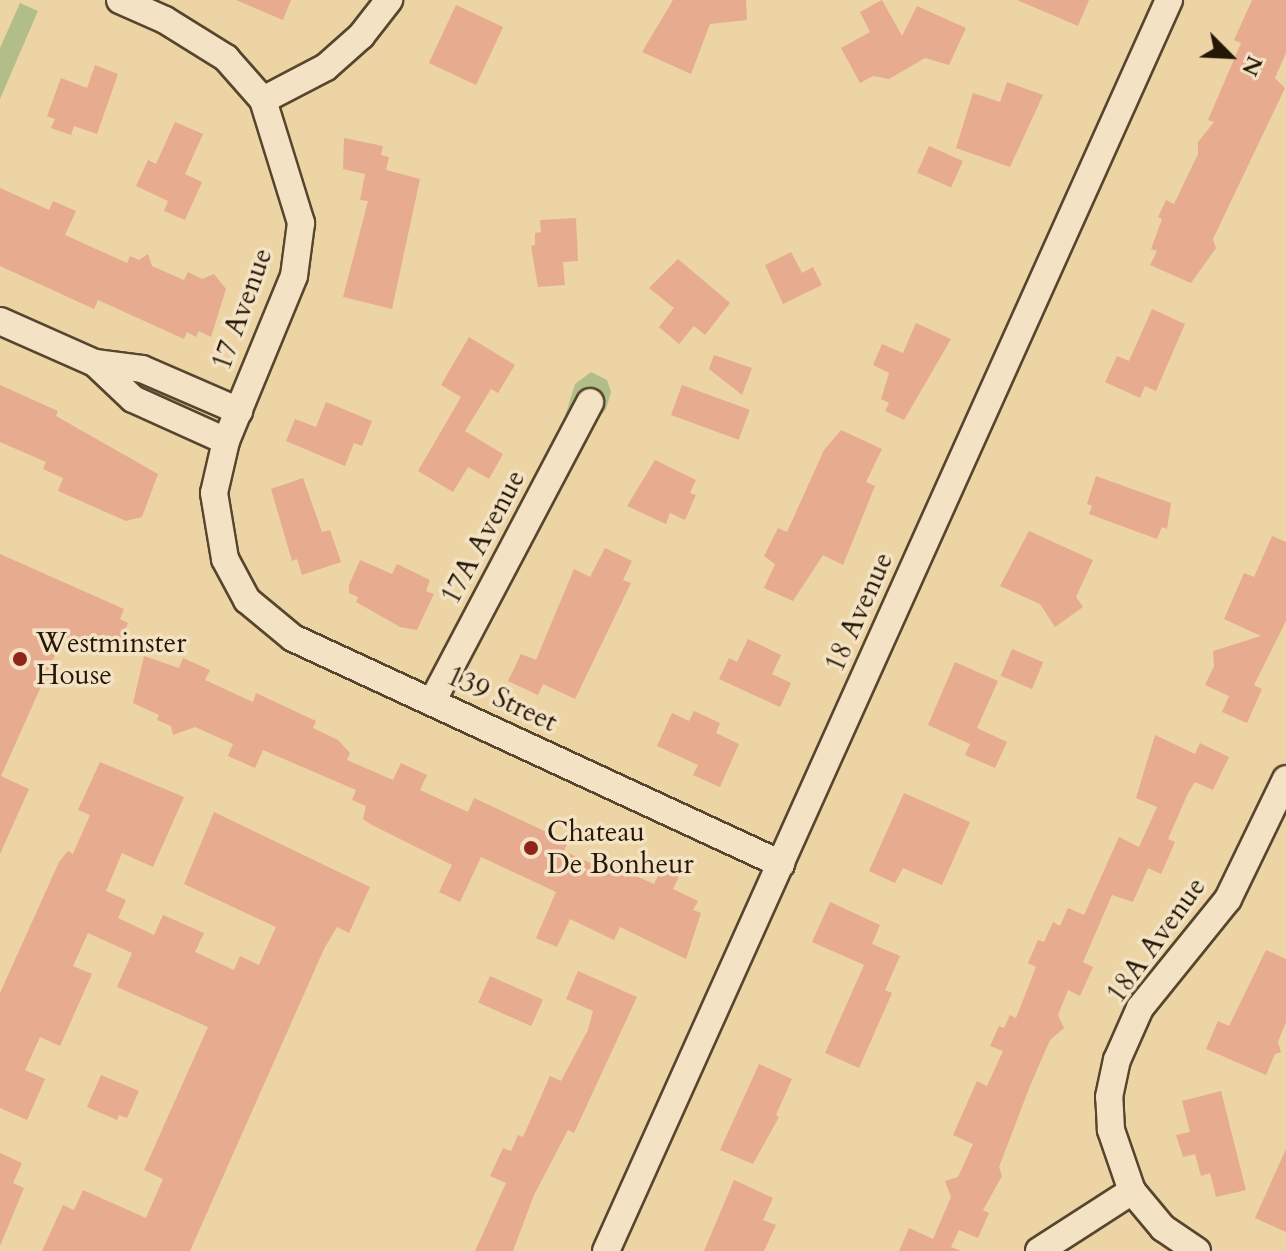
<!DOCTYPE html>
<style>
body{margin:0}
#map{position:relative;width:1286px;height:1251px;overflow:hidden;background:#ecd4a5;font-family:Cardo,serif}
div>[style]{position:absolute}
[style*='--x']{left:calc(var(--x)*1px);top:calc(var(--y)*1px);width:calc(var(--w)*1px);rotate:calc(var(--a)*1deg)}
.green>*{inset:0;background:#b2be8a}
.building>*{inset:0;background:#e7ab90;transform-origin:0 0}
.roads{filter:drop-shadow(2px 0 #57462e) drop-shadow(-2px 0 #57462e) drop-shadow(0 2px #57462e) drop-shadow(0 -2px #57462e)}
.street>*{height:26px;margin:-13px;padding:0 13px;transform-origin:13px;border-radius:13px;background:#f3e3c4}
.dots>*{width:22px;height:22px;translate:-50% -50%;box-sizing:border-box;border:4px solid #f3e3c4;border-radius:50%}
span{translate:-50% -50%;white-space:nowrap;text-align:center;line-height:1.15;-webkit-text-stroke:7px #f3e3c4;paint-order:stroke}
.street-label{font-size:28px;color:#251707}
.poi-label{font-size:28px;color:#251707}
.left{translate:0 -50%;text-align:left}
.north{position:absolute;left:1190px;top:16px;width:80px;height:80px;-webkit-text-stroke:6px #f3e3c4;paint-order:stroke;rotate:114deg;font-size:22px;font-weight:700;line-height:32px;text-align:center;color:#251707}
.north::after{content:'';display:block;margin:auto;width:28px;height:36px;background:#251707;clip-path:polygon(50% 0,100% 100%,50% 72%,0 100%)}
</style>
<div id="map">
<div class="green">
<i style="clip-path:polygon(20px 3px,38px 11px,0 99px,0 48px)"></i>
<i style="clip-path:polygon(591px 372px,607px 380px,611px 392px,606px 409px,584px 437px,565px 426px,565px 416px,575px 384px)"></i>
</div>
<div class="building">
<i style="clip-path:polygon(236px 0,291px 0,283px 20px)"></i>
<i style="clip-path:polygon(673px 0,746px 0,747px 20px,710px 24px,691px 74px,642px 52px)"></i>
<i style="clip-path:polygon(882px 0,902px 36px,917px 6px,966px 28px,949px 65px,925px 58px,889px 79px,873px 76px,860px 83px,841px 48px,870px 32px,860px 12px)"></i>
<i style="clip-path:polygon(1017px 0,1089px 0,1078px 26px)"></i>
<i style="clip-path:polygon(1252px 0,1286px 0,1286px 53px,1275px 78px,1285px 88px,1213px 239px,1216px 248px,1191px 283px,1150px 265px,1157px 251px,1151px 249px,1162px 219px,1158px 217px,1166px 200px,1174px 204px,1198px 154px,1198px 142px,1214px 122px,1208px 120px,1241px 43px,1234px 40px)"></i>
<i style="left:456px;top:5px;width:52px;height:64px;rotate:25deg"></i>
<i style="clip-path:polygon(95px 65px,118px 74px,97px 134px,74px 126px,71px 135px,51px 128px,55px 119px,47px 116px,61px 78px,87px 88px)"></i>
<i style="clip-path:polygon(1007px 82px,1043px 95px,1010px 167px,956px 148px,973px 93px,1000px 102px)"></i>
<i style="clip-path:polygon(175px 122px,203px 134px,185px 174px,202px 182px,185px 220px,164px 211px,168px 201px,136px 186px,148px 160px,156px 164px)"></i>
<i style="clip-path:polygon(344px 138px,383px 146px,381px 155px,389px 157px,386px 170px,420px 179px,392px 309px,343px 297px,368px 201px,360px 200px,365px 174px,343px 169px)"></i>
<i style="left:929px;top:146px;width:37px;height:29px;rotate:24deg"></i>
<i style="clip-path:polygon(0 188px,49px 210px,53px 201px,76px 211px,65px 235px,127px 263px,130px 256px,139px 260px,148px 254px,152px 266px,184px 280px,188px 272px,202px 279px,214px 274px,226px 289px,211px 337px,199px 331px,196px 337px,187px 332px,184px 339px,98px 300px,94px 309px,0 266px)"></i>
<i style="clip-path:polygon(576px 218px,578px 261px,563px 262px,565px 285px,538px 287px,531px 246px,535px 245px,535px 233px,541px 232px,540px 220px)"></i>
<i style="clip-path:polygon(791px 252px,802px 273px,813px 267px,822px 285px,783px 304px,765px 265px)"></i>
<i style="clip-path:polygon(678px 259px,730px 303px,705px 335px,694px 326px,679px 344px,659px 327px,674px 308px,649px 288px)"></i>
<i style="clip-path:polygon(1152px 309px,1185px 324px,1156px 391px,1145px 386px,1140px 398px,1105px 382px,1117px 356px,1129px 361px)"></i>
<i style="clip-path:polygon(916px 323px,951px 339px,904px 420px,885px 411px,889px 403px,881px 399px,889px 373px,873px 365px,882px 344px,903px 353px)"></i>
<i style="clip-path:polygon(469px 337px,515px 365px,498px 393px,491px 389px,465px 431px,503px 454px,489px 479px,468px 467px,453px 492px,418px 471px,461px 397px,441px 385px)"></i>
<i style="clip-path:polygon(714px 355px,752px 368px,742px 395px,709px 369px)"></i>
<i style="clip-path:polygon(0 385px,58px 411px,56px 416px,158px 474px,142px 517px,126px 521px,58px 491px,63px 478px,43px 469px,46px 462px,0 442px)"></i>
<i style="left:682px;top:385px;width:72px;height:32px;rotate:20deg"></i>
<i style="clip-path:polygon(326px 402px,372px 421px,362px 446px,354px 443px,345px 466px,286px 441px,295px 419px,316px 427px)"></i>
<i style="clip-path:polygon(841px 430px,882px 449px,866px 482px,875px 486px,843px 565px,823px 555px,793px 601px,764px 588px,775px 564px,764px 556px,778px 528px,787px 532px,824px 450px)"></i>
<i style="clip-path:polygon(655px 460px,696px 480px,690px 493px,696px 495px,685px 520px,670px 513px,666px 524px,627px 506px)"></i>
<i style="clip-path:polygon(1096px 476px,1171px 503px,1167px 529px,1162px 527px,1157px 539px,1089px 514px,1092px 506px,1087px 504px)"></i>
<i style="clip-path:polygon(303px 478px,322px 532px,330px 530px,341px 562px,302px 575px,297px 559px,292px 561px,271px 489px)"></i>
<i style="clip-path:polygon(1029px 531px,1093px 560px,1076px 597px,1083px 607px,1055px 627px,1040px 604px,1000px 586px)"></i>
<i style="clip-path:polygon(1272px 536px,1286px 542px,1286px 621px,1254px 685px,1262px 689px,1247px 723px,1222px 712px,1229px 696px,1205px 685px,1214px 666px,1213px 651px,1261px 636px,1224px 619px,1244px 573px,1254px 577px)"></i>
<i style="clip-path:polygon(605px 548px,632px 561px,623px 580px,631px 583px,575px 699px,543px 684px,538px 695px,508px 681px,521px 654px,536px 660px,574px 569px,590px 577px)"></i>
<i style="clip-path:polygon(0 554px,124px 609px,120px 619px,128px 623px,119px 644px,112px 641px,99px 656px,60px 644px,1px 776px,29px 789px,0 854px)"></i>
<i style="clip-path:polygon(360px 560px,392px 574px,397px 564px,430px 580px,426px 591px,434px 594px,417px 630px,400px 627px,356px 602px,358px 597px,349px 593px,349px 585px)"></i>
<i style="clip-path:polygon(748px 639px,781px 655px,772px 674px,791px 683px,780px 707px,719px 679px,729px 658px,737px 662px)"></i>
<i style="left:1012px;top:649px;width:34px;height:29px;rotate:23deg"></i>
<i style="clip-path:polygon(144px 656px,179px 668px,183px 658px,210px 670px,205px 680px,253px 702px,256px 693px,316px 721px,313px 728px,338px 740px,350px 753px,347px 760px,393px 780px,401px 763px,427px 775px,420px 790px,468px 812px,474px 798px,568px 842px,564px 851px,610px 872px,613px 866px,654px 884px,663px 866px,680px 874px,673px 889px,698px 901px,693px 910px,701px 913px,686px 959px,620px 927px,614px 940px,570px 919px,557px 947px,536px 938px,556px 892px,481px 857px,460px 902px,439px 892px,452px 865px,370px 824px,363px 819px,366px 806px,352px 800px,356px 790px,263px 750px,255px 768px,228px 756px,233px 744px,195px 727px,173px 735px,171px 726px,157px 720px,159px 715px,133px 703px)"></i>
<i style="clip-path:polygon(955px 662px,998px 681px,977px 728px,1007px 742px,995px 768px,965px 755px,970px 744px,928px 725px)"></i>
<i style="clip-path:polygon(694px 711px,720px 723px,716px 733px,739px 744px,720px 787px,693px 775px,698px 765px,657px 746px,672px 713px,689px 721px)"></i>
<i style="clip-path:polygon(1155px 735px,1195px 754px,1200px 743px,1229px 757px,1213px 790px,1195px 782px,1188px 793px,1168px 839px,1175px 842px,1161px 874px,1148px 868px,1133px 902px,1112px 895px,1083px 962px,1093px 967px,1080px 996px,1068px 990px,1058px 1015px,1064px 1028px,1050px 1040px,1030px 1086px,999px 1167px,1002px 1176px,983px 1210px,989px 1213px,978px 1238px,959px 1230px,951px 1247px,961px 1251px,899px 1251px,909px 1228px,933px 1239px,951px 1197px,945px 1181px,958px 1177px,973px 1144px,953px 1135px,977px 1081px,987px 1086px,1003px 1051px,990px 1046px,999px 1026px,1004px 1028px,1010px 1015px,1016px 1018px,1036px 967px,1028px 963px,1038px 940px,1044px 942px,1053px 922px,1060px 926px,1068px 908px,1084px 915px,1119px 837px,1139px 847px,1157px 807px,1136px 798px)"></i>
<i style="clip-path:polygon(100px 762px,184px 797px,153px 867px,122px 853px,106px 891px,126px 900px,118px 918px,154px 935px,163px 915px,204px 933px,195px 952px,234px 970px,240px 956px,259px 965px,276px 927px,184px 884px,214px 812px,370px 887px,349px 933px,337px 927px,324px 949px,190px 1251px,42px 1251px,63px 1205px,74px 1210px,83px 1190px,146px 1218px,163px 1179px,144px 1170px,208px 1027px,117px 987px,132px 953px,88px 933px,73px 966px,92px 974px,60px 1046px,40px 1037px,25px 1070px,45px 1079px,27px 1120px,0 1108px,0 993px,59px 862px,68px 851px,73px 854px,90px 815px,78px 810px)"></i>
<i style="clip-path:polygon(904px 793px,970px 822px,942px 885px,903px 868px,895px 883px,869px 871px)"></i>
<i style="clip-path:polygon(830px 902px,880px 925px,872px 944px,900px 956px,885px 990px,892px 993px,859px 1068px,825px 1053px,864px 965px,812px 942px)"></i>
<i style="clip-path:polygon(1266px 950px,1286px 959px,1286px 1022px,1278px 1042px,1281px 1052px,1275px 1054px,1266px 1075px,1206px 1049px,1218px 1021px,1229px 1026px)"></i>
<i style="clip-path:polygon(578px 971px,637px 997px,574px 1133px,568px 1130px,534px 1195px,513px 1251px,475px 1251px,506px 1183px,490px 1176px,503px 1148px,511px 1151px,518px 1135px,523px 1137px,550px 1076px,561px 1081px,588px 1030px,593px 1011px,566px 999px)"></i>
<i style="left:490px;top:976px;width:58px;height:29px;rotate:24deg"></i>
<i style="clip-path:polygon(759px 1064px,792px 1079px,776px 1115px,779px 1117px,753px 1164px,720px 1150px)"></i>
<i style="clip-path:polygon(101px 1075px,139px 1091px,127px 1118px,119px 1115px,117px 1120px,87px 1107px)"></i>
<i style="clip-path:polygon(1221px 1091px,1246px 1190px,1216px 1197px,1210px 1173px,1201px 1176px,1195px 1154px,1183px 1157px,1176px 1135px,1190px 1132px,1182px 1101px)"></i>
<i style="clip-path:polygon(1286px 1149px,1286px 1232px,1255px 1218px)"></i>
<i style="clip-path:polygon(0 1153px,22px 1163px,13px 1183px,24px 1188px,0 1246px)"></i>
<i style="clip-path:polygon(734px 1180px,773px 1198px,763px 1220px,776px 1225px,764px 1251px,704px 1251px)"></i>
</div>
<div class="roads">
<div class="street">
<i style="--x:120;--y:0;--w:49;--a:24"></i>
<i style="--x:165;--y:20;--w:72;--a:31.9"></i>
<i style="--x:226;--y:58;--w:56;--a:48.6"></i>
<i style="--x:263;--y:100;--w:129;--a:72.8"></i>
<i style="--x:301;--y:223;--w:53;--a:97.5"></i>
<i style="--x:294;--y:276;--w:178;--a:112.4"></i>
<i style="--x:226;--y:441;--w:53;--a:103"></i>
<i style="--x:214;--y:493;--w:67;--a:80.5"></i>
<i style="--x:225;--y:559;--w:47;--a:61.8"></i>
<i style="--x:247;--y:600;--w:60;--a:39.6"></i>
<i style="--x:293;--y:638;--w:538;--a:24.85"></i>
<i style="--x:263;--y:100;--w:71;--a:-27.6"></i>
<i style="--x:326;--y:67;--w:47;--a:-41.5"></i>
<i style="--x:361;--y:36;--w:46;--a:-52.1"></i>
<i style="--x:0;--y:321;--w:104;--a:23.9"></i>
<i style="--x:95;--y:363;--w:47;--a:7.3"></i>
<i style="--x:142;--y:369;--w:106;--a:23.4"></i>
<i style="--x:95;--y:363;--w:52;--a:43.5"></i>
<i style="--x:133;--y:399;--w:102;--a:24.3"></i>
<i style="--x:432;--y:702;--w:339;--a:-62.2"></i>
<i style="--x:606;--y:1251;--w:1372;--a:-65.77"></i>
<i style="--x:1039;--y:1251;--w:111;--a:-32.8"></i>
<i style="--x:1197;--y:1251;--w:41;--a:-145.9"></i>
<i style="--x:1163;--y:1228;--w:48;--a:-130"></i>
<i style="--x:1132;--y:1191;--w:65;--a:-109"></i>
<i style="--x:1111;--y:1130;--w:33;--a:-93"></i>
<i style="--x:1109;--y:1097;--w:38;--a:-78"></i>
<i style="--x:1117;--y:1060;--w:57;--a:-66.1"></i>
<i style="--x:1140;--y:1008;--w:140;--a:-51.1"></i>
<i style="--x:1228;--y:899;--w:133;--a:-64.2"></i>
</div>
</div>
<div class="dots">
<i style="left:20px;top:659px;background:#8f2418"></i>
<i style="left:531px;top:848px;background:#8f2418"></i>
</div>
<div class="street-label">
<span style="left:242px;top:309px;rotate:-70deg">17 Avenue</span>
<span style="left:483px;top:537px;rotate:-62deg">17A Avenue</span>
<span style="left:859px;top:612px;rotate:-66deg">18 Avenue</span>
<span style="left:502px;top:699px;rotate:25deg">139 Street</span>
<span style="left:1156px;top:940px;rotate:-54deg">18A Avenue</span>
</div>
<div class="poi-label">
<span class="left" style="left:36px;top:659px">Westminster<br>House</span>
<span class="left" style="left:547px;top:848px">Chateau<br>De Bonheur</span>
</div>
<div class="north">N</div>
</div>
